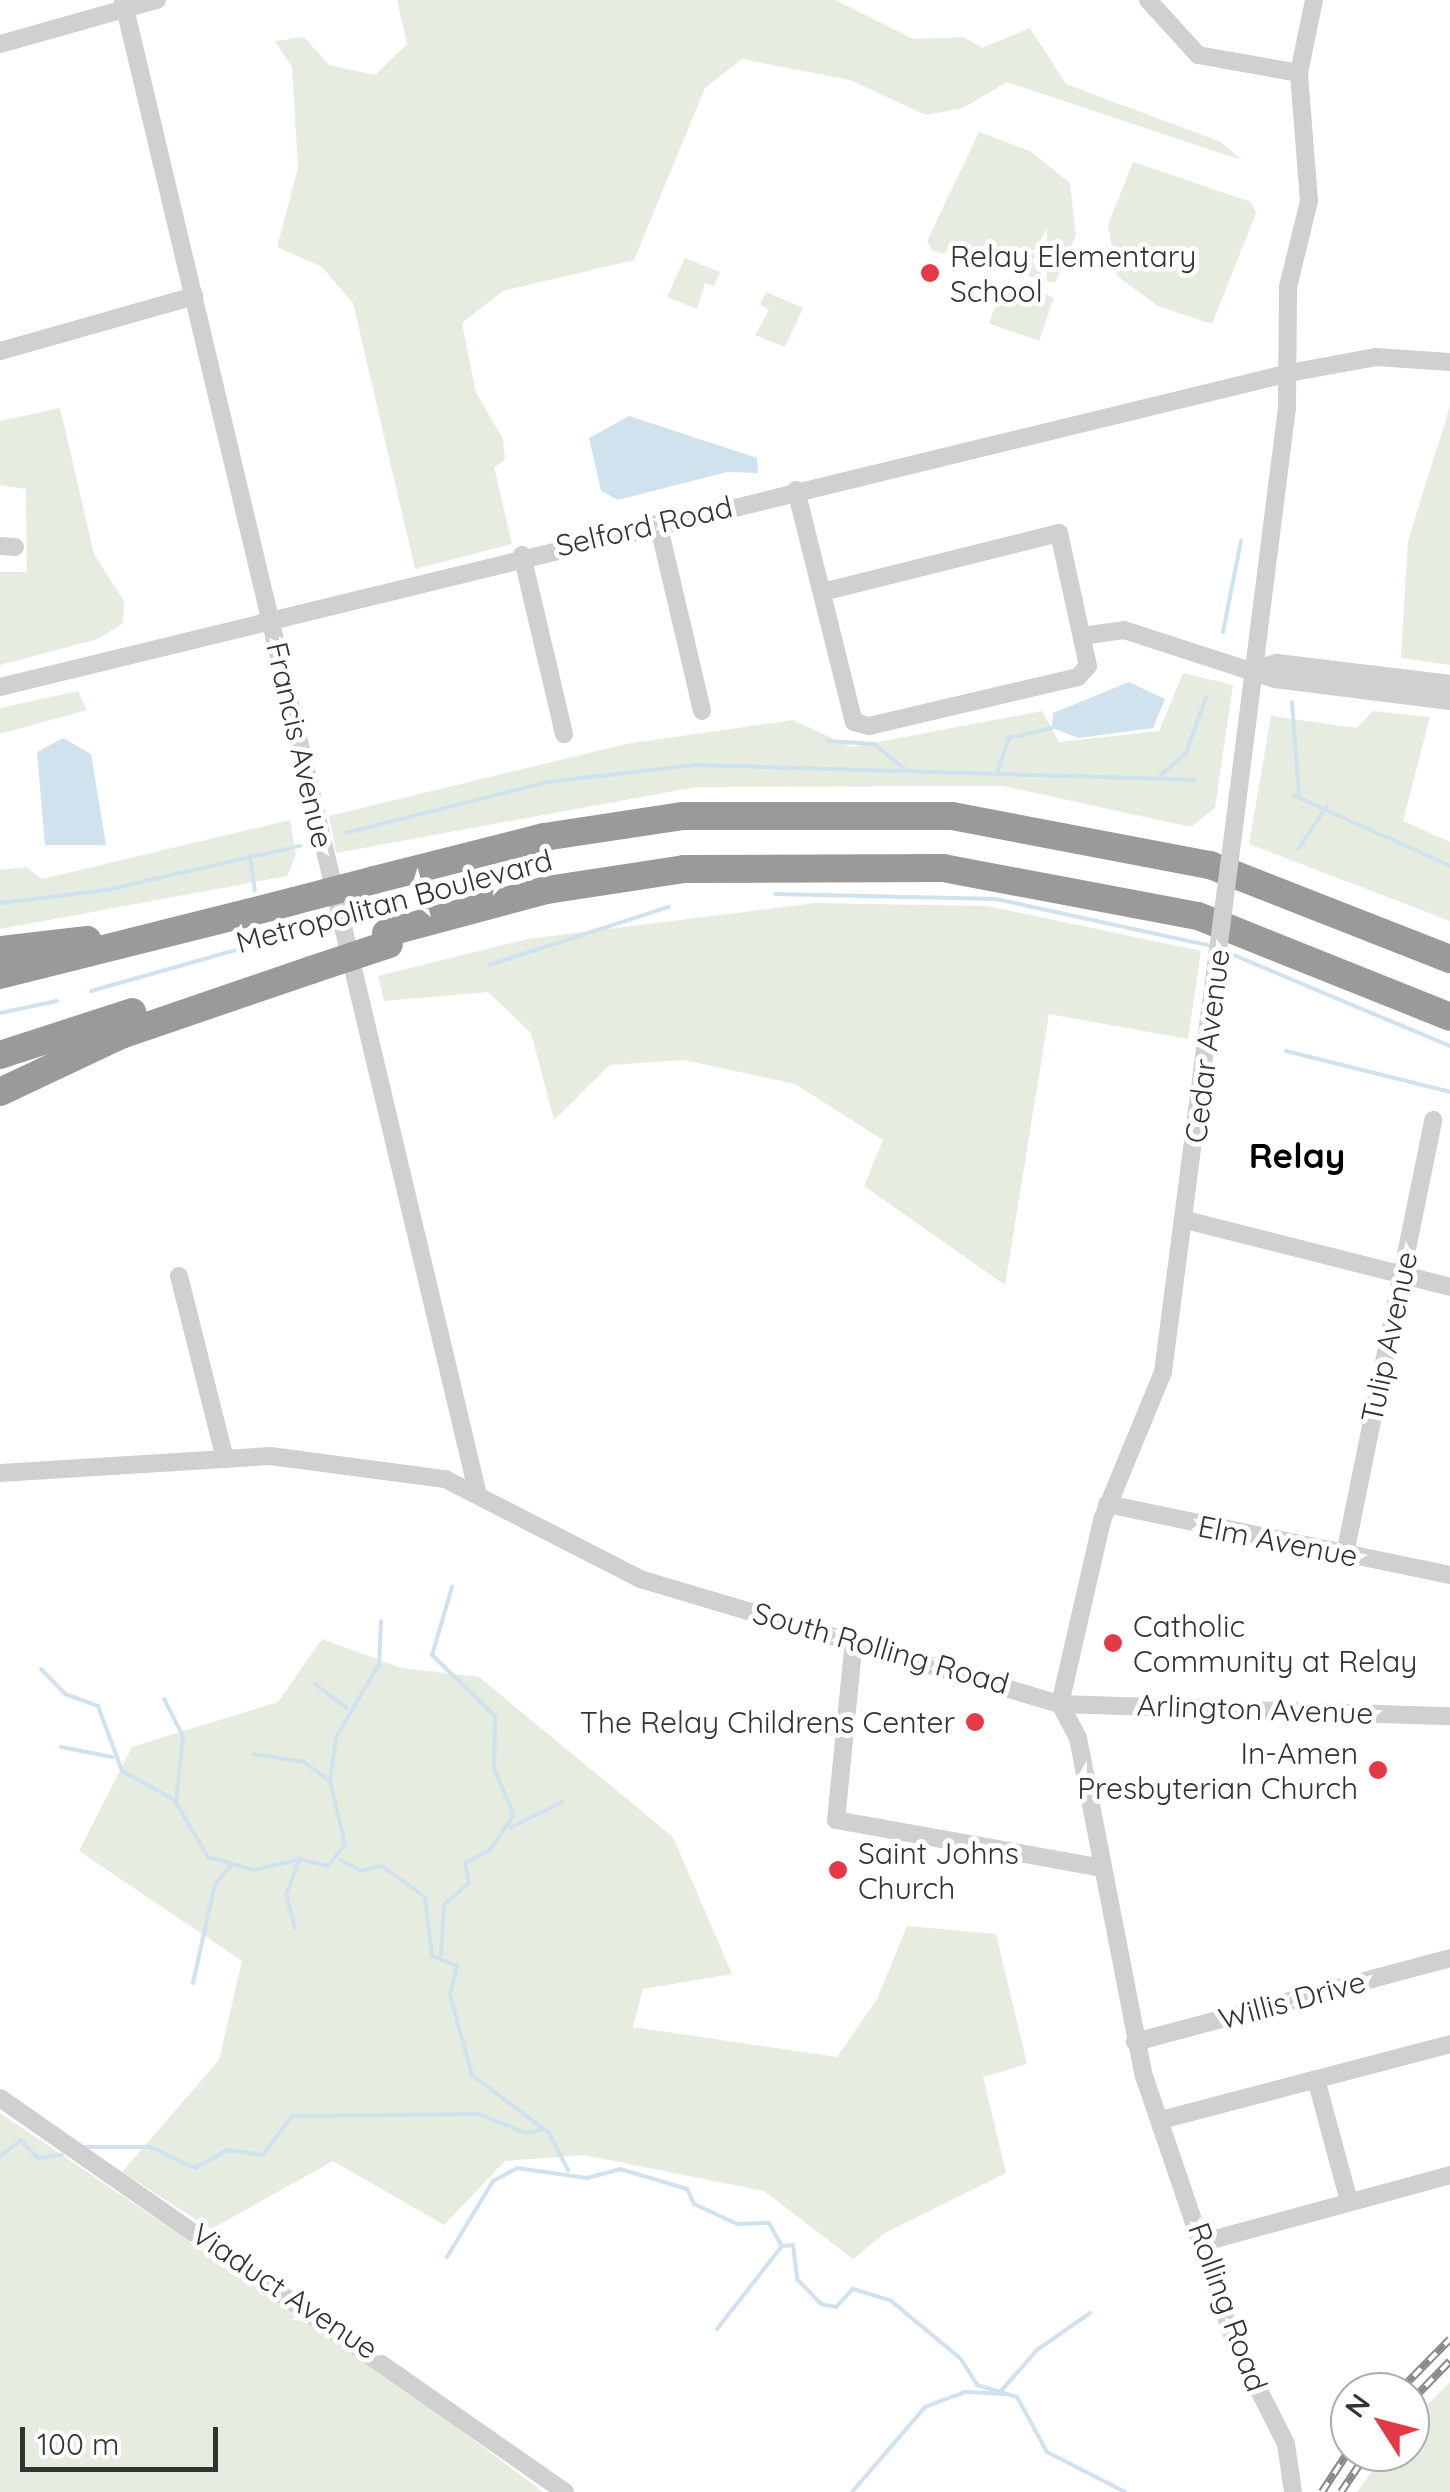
<!DOCTYPE html>
<style>
body{margin:0}
#map{position:relative;width:1450px;height:2492px;overflow:hidden;background:#fff;font-family:Quicksand,sans-serif}
div>[style]{position:absolute}
[style*='--x']{left:calc(var(--x)*1px);top:calc(var(--y)*1px);width:calc(var(--w)*1px);rotate:calc(var(--a)*1deg)}
.green>*{inset:0;background:#e6ecdf;transform-origin:0 0}
.water>*{inset:0;background:#cfe2ee}
.stream>*{height:4px;margin:-2px;padding:0 2px;transform-origin:2px;border-radius:2px;background:#cfe2ee}
.minor>*{height:18px;margin:-9px;padding:0 9px;transform-origin:9px;border-radius:9px;background:#d0d0d0}
.highway>*{height:28px;margin:-14px;padding:0 14px;transform-origin:14px;border-radius:14px;background:#9a9a9a}
.rail>*{height:8px;margin-top:-4px;transform-origin:0;background:repeating-linear-gradient(90deg,#fff 0 11px,#888 0 22px);box-sizing:border-box;border-block:2px solid #888}
.minor-bridge>*{height:18px;margin:-9px;padding:0 9px;transform-origin:9px;border-radius:9px;background:#d0d0d0}
.highway-bridge>*{height:28px;margin:-14px;padding:0 14px;transform-origin:14px;border-radius:14px;background:#9a9a9a}
.dots>*{width:28px;height:28px;translate:-50% -50%;box-sizing:border-box;border:5px solid #fff;border-radius:50%}
span{translate:-50% -50%;white-space:nowrap;text-align:center;line-height:1.15;-webkit-text-stroke:10px #fff;paint-order:stroke}
.poi-label{font-size:30px;color:#333}
.left{translate:0 -50%;text-align:left}
.right{translate:-100% -50%;text-align:right}
.street-label{font-size:30px;color:#333}
.quarter-label{font-size:35px;color:#000;font-weight:700}
.north{position:absolute;left:1330px;top:2372px;width:100px;height:100px;box-sizing:border-box;background:#fff;border:2px solid #adadad;border-radius:50%;rotate:306deg;font-size:28px;font-weight:700;line-height:40px;text-align:center;color:#333}
.north::after{content:'';display:block;margin:auto;width:35px;height:45px;background:#e63946;clip-path:polygon(50% 0,100% 100%,50% 72%,0 100%)}
.scale{position:absolute;left:20px;top:2427px;width:198px;height:45px;box-sizing:border-box;border:5px solid #333;border-top:0;padding-left:12px;font-size:30px;line-height:35px;white-space:nowrap;color:#333;-webkit-text-stroke:8px #fff;paint-order:stroke}
</style>
<div id="map">
<div class="green">
<i style="clip-path:polygon(397px 0,835px 0,913px 39px,963px 37px,982px 48px,1030px 28px,1066px 84px,1221px 142px,1242px 160px,1007px 82px,963px 108px,926px 115px,850px 80px,742px 59px,705px 88px,634px 260px,503px 291px,462px 323px,476px 393px,503px 439px,505px 460px,494px 467px,512px 544px,415px 569px,353px 303px,322px 267px,277px 247px,298px 168px,292px 67px,275px 41px,304px 37px,329px 65px,375px 75px,407px 44px)"></i>
<i style="clip-path:polygon(979px 132px,1030px 151px,1070px 183px,1076px 235px,1055px 283px,933px 251px,927px 241px)"></i>
<i style="clip-path:polygon(1133px 162px,1251px 202px,1256px 213px,1212px 324px,1158px 306px,1117px 276px,1108px 225px)"></i>
<i style="clip-path:polygon(685px 258px,720px 272px,714px 286px,705px 283px,697px 309px,667px 297px)"></i>
<i style="left:1004px;top:280px;width:53px;height:46px;rotate:19deg"></i>
<i style="clip-path:polygon(766px 292px,803px 308px,785px 347px,755px 335px,769px 310px,760px 305px)"></i>
<i style="clip-path:polygon(1450px 406px,1450px 665px,1401px 658px,1408px 541px)"></i>
<i style="clip-path:polygon(60px 408px,94px 554px,124px 601px,123px 623px,98px 639px,0 665px,0 572px,27px 572px,26px 489px,0 485px,0 421px)"></i>
<i style="clip-path:polygon(1183px 673px,1233px 685px,1215px 808px,1191px 827px,1003px 786px,696px 787px,336px 853px,329px 816px,626px 744px,793px 720px,851px 747px,1042px 711px,1059px 742px,1159px 731px)"></i>
<i style="clip-path:polygon(78px 691px,87px 710px,0 734px,0 708px)"></i>
<i style="clip-path:polygon(1373px 711px,1430px 717px,1403px 821px,1450px 842px,1450px 921px,1249px 844px,1271px 716px,1357px 728px)"></i>
<i style="clip-path:polygon(290px 820px,296px 855px,287px 876px,0 929px,0 870px,26px 867px,42px 879px)"></i>
<i style="clip-path:polygon(815px 903px,987px 906px,1201px 951px,1188px 1039px,1049px 1014px,1005px 1285px,864px 1186px,883px 1140px,795px 1084px,684px 1060px,610px 1065px,554px 1120px,531px 1033px,488px 992px,384px 1001px,378px 976px,527px 939px)"></i>
<i style="clip-path:polygon(322px 1639px,401px 1668px,479px 1677px,673px 1837px,732px 1974px,643px 1989px,633px 2027px,837px 2057px,877px 1999px,907px 1926px,996px 1934px,1027px 2064px,983px 2077px,1006px 2173px,885px 2233px,853px 2259px,764px 2191px,584px 2155px,505px 2161px,444px 2225px,333px 2161px,211px 2229px,122px 2172px,219px 2060px,242px 1961px,79px 1851px,132px 1747px,278px 1702px)"></i>
<i style="clip-path:polygon(0 2113px,393px 2379px,543px 2492px,0 2492px)"></i>
<i style="clip-path:polygon(1450px 2382px,1450px 2492px,1357px 2492px,1386px 2452px,1410px 2452px,1410px 2422px)"></i>
</div>
<div class="water">
<i style="clip-path:polygon(629px 416px,757px 458px,758px 473px,727px 472px,618px 500px,601px 491px,589px 438px)"></i>
<i style="clip-path:polygon(1129px 682px,1165px 699px,1153px 728px,1079px 738px,1052px 728px,1053px 713px)"></i>
<i style="clip-path:polygon(63px 738px,91px 754px,106px 845px,45px 845px,37px 752px)"></i>
</div>
<div class="stream">
<i style="--x:1223;--y:632;--w:93;--a:-78.8"></i>
<i style="--x:1292;--y:702;--w:94;--a:85.7"></i>
<i style="--x:828;--y:741;--w:46;--a:3.7"></i>
<i style="--x:874;--y:744;--w:40;--a:39"></i>
<i style="--x:997;--y:773;--w:37;--a:-71"></i>
<i style="--x:1009;--y:738;--w:44;--a:-13.1"></i>
<i style="--x:1159;--y:777;--w:36;--a:-42"></i>
<i style="--x:1186;--y:753;--w:59;--a:-70.3"></i>
<i style="--x:1293;--y:795;--w:172;--a:24.3"></i>
<i style="--x:346;--y:833;--w:207;--a:-14.2"></i>
<i style="--x:547;--y:782;--w:150;--a:-6.5"></i>
<i style="--x:696;--y:765;--w:498;--a:1.7"></i>
<i style="--x:1298;--y:849;--w:52;--a:-56"></i>
<i style="--x:250;--y:856;--w:35;--a:82"></i>
<i style="--x:775;--y:894;--w:221;--a:1.3"></i>
<i style="--x:996;--y:899;--w:220;--a:12.3"></i>
<i style="--x:0;--y:903;--w:107;--a:-7"></i>
<i style="--x:106;--y:890;--w:199;--a:-12.8"></i>
<i style="--x:1224;--y:951;--w:245;--a:22.8"></i>
<i style="--x:489;--y:965;--w:189;--a:-17.9"></i>
<i style="--x:91;--y:991;--w:194;--a:-15.8"></i>
<i style="--x:0;--y:1013;--w:58;--a:-11.9"></i>
<i style="--x:1286;--y:1051;--w:169;--a:14"></i>
<i style="--x:41;--y:1669;--w:35;--a:46"></i>
<i style="--x:65;--y:1694;--w:35;--a:20"></i>
<i style="--x:98;--y:1706;--w:69;--a:69.7"></i>
<i style="--x:122;--y:1771;--w:58;--a:28.8"></i>
<i style="--x:315;--y:1684;--w:40;--a:37"></i>
<i style="--x:164;--y:1699;--w:42;--a:62.8"></i>
<i style="--x:183;--y:1736;--w:67;--a:96"></i>
<i style="--x:176;--y:1803;--w:63;--a:59.3"></i>
<i style="--x:208;--y:1857;--w:48;--a:15.8"></i>
<i style="--x:254;--y:1870;--w:47;--a:-13.4"></i>
<i style="--x:300;--y:1859;--w:29;--a:14"></i>
<i style="--x:328;--y:1866;--w:28;--a:-52"></i>
<i style="--x:345;--y:1844;--w:65;--a:-103.4"></i>
<i style="--x:330;--y:1781;--w:44;--a:-82.2"></i>
<i style="--x:336;--y:1737;--w:84;--a:-59.2"></i>
<i style="--x:379;--y:1665;--w:44;--a:-87.4"></i>
<i style="--x:61;--y:1747;--w:52;--a:11.1"></i>
<i style="--x:253;--y:1754;--w:52;--a:8.9"></i>
<i style="--x:304;--y:1762;--w:32;--a:36"></i>
<i style="--x:511;--y:1827;--w:57;--a:-26.1"></i>
<i style="--x:341;--y:1860;--w:23;--a:29"></i>
<i style="--x:361;--y:1871;--w:22;--a:-13"></i>
<i style="--x:382;--y:1866;--w:53;--a:35.8"></i>
<i style="--x:425;--y:1897;--w:59;--a:83.2"></i>
<i style="--x:432;--y:1956;--w:27;--a:22"></i>
<i style="--x:457;--y:1966;--w:30;--a:104"></i>
<i style="--x:450;--y:1995;--w:83;--a:74.6"></i>
<i style="--x:472;--y:2075;--w:96;--a:37"></i>
<i style="--x:549;--y:2133;--w:42;--a:62.8"></i>
<i style="--x:295;--y:1928;--w:34;--a:-105"></i>
<i style="--x:286;--y:1895;--w:39;--a:-69"></i>
<i style="--x:441;--y:1955;--w:50;--a:-86.6"></i>
<i style="--x:444;--y:1905;--w:33;--a:-41"></i>
<i style="--x:469;--y:1883;--w:20;--a:-101"></i>
<i style="--x:465;--y:1863;--w:28;--a:-27"></i>
<i style="--x:490;--y:1850;--w:42;--a:-55.6"></i>
<i style="--x:514;--y:1815;--w:51;--a:-113.1"></i>
<i style="--x:494;--y:1768;--w:52;--a:-88.9"></i>
<i style="--x:495;--y:1716;--w:88;--a:-135.9"></i>
<i style="--x:432;--y:1655;--w:71;--a:-73.6"></i>
<i style="--x:193;--y:1983;--w:101;--a:-77.5"></i>
<i style="--x:215;--y:1884;--w:23;--a:-49"></i>
<i style="--x:82;--y:2147;--w:68;--a:0"></i>
<i style="--x:150;--y:2147;--w:50;--a:25"></i>
<i style="--x:195;--y:2168;--w:37;--a:-29"></i>
<i style="--x:227;--y:2150;--w:36;--a:8"></i>
<i style="--x:263;--y:2155;--w:49;--a:-53.4"></i>
<i style="--x:292;--y:2116;--w:187;--a:-0.6"></i>
<i style="--x:479;--y:2114;--w:50;--a:22.4"></i>
<i style="--x:525;--y:2133;--w:16;--a:-11"></i>
<i style="--x:0;--y:2156;--w:26;--a:-37"></i>
<i style="--x:21;--y:2140;--w:25;--a:47"></i>
<i style="--x:38;--y:2158;--w:24;--a:-7"></i>
<i style="--x:447;--y:2257;--w:89;--a:-58.8"></i>
<i style="--x:493;--y:2181;--w:27;--a:-28"></i>
<i style="--x:517;--y:2168;--w:71;--a:8.1"></i>
<i style="--x:587;--y:2178;--w:34;--a:-15"></i>
<i style="--x:620;--y:2169;--w:70;--a:16.6"></i>
<i style="--x:687;--y:2189;--w:17;--a:65"></i>
<i style="--x:694;--y:2204;--w:47;--a:24.9"></i>
<i style="--x:737;--y:2224;--w:32;--a:-2"></i>
<i style="--x:769;--y:2223;--w:26;--a:61"></i>
<i style="--x:782;--y:2246;--w:11;--a:-5"></i>
<i style="--x:793;--y:2245;--w:34;--a:83"></i>
<i style="--x:797;--y:2279;--w:35;--a:46"></i>
<i style="--x:821;--y:2304;--w:15;--a:11"></i>
<i style="--x:836;--y:2307;--w:25;--a:-47"></i>
<i style="--x:853;--y:2289;--w:39;--a:17"></i>
<i style="--x:890;--y:2300;--w:92;--a:39.7"></i>
<i style="--x:961;--y:2359;--w:31;--a:58"></i>
<i style="--x:977;--y:2385;--w:42;--a:16.7"></i>
<i style="--x:1017;--y:2397;--w:63;--a:61.4"></i>
<i style="--x:1047;--y:2452;--w:88;--a:27.1"></i>
<i style="--x:717;--y:2329;--w:105;--a:-51.9"></i>
<i style="--x:1001;--y:2391;--w:55;--a:-48.7"></i>
<i style="--x:1037;--y:2350;--w:65;--a:-34.9"></i>
<i style="--x:852;--y:2492;--w:112;--a:-49.3"></i>
<i style="--x:925;--y:2407;--w:43;--a:-20.6"></i>
<i style="--x:965;--y:2392;--w:41;--a:2.8"></i>
</div>
<div class="minor">
<i style="--x:123;--y:0;--w:1532;--a:76.64"></i>
<i style="--x:1148;--y:0;--w:74;--a:47.7"></i>
<i style="--x:1198;--y:55;--w:103;--a:10.1"></i>
<i style="--x:0;--y:44;--w:163;--a:-15.7"></i>
<i style="--x:0;--y:351;--w:202;--a:-15.8"></i>
<i style="--x:796;--y:490;--w:239;--a:76"></i>
<i style="--x:854;--y:722;--w:16;--a:15"></i>
<i style="--x:869;--y:726;--w:215;--a:-13.2"></i>
<i style="--x:1078;--y:677;--w:15;--a:-48"></i>
<i style="--x:1088;--y:666;--w:136;--a:-102.3"></i>
<i style="--x:1059;--y:533;--w:244;--a:166"></i>
<i style="--x:658;--y:523;--w:193;--a:76.8"></i>
<i style="--x:0;--y:546;--w:15;--a:4"></i>
<i style="--x:522;--y:555;--w:184;--a:76.8"></i>
<i style="--x:1082;--y:636;--w:42;--a:-8.1"></i>
<i style="--x:1124;--y:630;--w:159;--a:18"></i>
<i style="--x:1275;--y:679;--w:176;--a:7.2"></i>
<i style="--x:1252;--y:670;--w:26;--a:-16"></i>
<i style="--x:1277;--y:663;--w:174;--a:6.9"></i>
<i style="--x:0;--y:687;--w:1327;--a:-13.69"></i>
<i style="--x:1289;--y:373;--w:88;--a:-10.4"></i>
<i style="--x:1376;--y:357;--w:74;--a:3.9"></i>
<i style="--x:1235;--y:819;--w:414;--a:-82.8"></i>
<i style="--x:1287;--y:408;--w:121;--a:-89.5"></i>
<i style="--x:1288;--y:287;--w:89;--a:-76.3"></i>
<i style="--x:1309;--y:201;--w:128;--a:-94.5"></i>
<i style="--x:1299;--y:73;--w:75;--a:-78.4"></i>
<i style="--x:1186;--y:1220;--w:272;--a:14.2"></i>
<i style="--x:179;--y:1276;--w:189;--a:75.9"></i>
<i style="--x:0;--y:1473;--w:271;--a:-3.6"></i>
<i style="--x:270;--y:1456;--w:177;--a:7.5"></i>
<i style="--x:445;--y:1479;--w:219;--a:27.1"></i>
<i style="--x:640;--y:1579;--w:438;--a:16.6"></i>
<i style="--x:1060;--y:1704;--w:38;--a:62"></i>
<i style="--x:1078;--y:1738;--w:344;--a:79"></i>
<i style="--x:1144;--y:2076;--w:282;--a:71.2"></i>
<i style="--x:1235;--y:2343;--w:113;--a:63.2"></i>
<i style="--x:1286;--y:2444;--w:49;--a:81.7"></i>
<i style="--x:1107;--y:1504;--w:350;--a:11.7"></i>
<i style="--x:1345;--y:1554;--w:443;--a:-78.5"></i>
<i style="--x:854;--y:1640;--w:181;--a:95.7"></i>
<i style="--x:836;--y:1820;--w:270;--a:10.2"></i>
<i style="--x:1060;--y:1704;--w:189;--a:-77.1"></i>
<i style="--x:1102;--y:1520;--w:160;--a:-67.6"></i>
<i style="--x:1163;--y:1372;--w:363;--a:-82.6"></i>
<i style="--x:1060;--y:1704;--w:390;--a:1.8"></i>
<i style="--x:1135;--y:2042;--w:326;--a:-14.9"></i>
<i style="--x:1316;--y:2079;--w:126;--a:74.9"></i>
<i style="--x:0;--y:2098;--w:689;--a:34.89"></i>
<i style="--x:1161;--y:2120;--w:299;--a:-14.7"></i>
<i style="--x:1204;--y:2242;--w:255;--a:-15.2"></i>
</div>
<div class="highway">
<i style="--x:374;--y:880;--w:175;--a:-14.2"></i>
<i style="--x:544;--y:837;--w:141;--a:-8.6"></i>
<i style="--x:683;--y:816;--w:269;--a:0"></i>
<i style="--x:952;--y:816;--w:263;--a:10.8"></i>
<i style="--x:1210;--y:865;--w:258;--a:21.4"></i>
<i style="--x:386;--y:933;--w:167;--a:-15"></i>
<i style="--x:547;--y:890;--w:139;--a:-8.7"></i>
<i style="--x:684;--y:869;--w:259;--a:-0.2"></i>
<i style="--x:943;--y:868;--w:259;--a:10.7"></i>
<i style="--x:1198;--y:916;--w:271;--a:21.8"></i>
<i style="--x:0;--y:950;--w:88;--a:-6.6"></i>
<i style="--x:0;--y:975;--w:303;--a:-14.1"></i>
<i style="--x:0;--y:1055;--w:139;--a:-18"></i>
<i style="--x:0;--y:1092;--w:134;--a:-25.2"></i>
<i style="--x:121;--y:1035;--w:201;--a:-18.9"></i>
</div>
<div class="rail">
<i style="--x:1398;--y:2392;--w:74;--a:-45.5"></i>
<i style="--x:1410;--y:2402;--w:57;--a:-45.7"></i>
<i style="--x:1322;--y:2492;--w:51;--a:-56.9"></i>
<i style="--x:1341;--y:2492;--w:48;--a:-56"></i>
</div>
<div class="minor-bridge">
<i style="--x:1210;--y:1012;--w:195;--a:-82.6"></i>
</div>
<div class="highway-bridge">
<i style="--x:294;--y:901;--w:83;--a:-14.7"></i>
<i style="--x:311;--y:970;--w:82;--a:-18.4"></i>
</div>
<div class="dots">
<i style="left:930px;top:273px;background:#e63946"></i>
<i style="left:1113px;top:1643px;background:#e63946"></i>
<i style="left:975px;top:1722px;background:#e63946"></i>
<i style="left:1378px;top:1770px;background:#e63946"></i>
<i style="left:838px;top:1870px;background:#e63946"></i>
</div>
<div class="poi-label">
<span class="left" style="left:950px;top:273px">Relay Elementary<br>School</span>
<span class="left" style="left:1133px;top:1643px">Catholic<br>Community at Relay</span>
<span class="right" style="left:955px;top:1722px">The Relay Childrens Center</span>
<span class="right" style="left:1358px;top:1770px">In-Amen<br>Presbyterian Church</span>
<span class="left" style="left:858px;top:1870px">Saint Johns<br>Church</span>
</div>
<div class="street-label">
<span style="left:644px;top:526px;rotate:-13deg">Selford Road</span>
<span style="left:300px;top:745px;rotate:77deg">Francis Avenue</span>
<span style="left:394px;top:901px;rotate:-15deg">Metropolitan Boulevard</span>
<span style="left:1207px;top:1046px;rotate:-83deg">Cedar Avenue</span>
<span style="left:1389px;top:1337px;rotate:-78deg">Tulip Avenue</span>
<span style="left:1278px;top:1541px;rotate:11deg">Elm Avenue</span>
<span style="left:881px;top:1648px;rotate:16deg">South Rolling Road</span>
<span style="left:1255px;top:1709px;rotate:2deg">Arlington Avenue</span>
<span style="left:1292px;top:2000px;rotate:-15deg">Willis Drive</span>
<span style="left:285px;top:2291px;rotate:34deg">Viaduct Avenue</span>
<span style="left:1228px;top:2307px;rotate:70deg">Rolling Road</span>
</div>
<div class="quarter-label">
<span style="left:1297px;top:1155px">Relay</span>
</div>
<div class="north">N</div>
<div class="scale">100 m</div>
</div>
